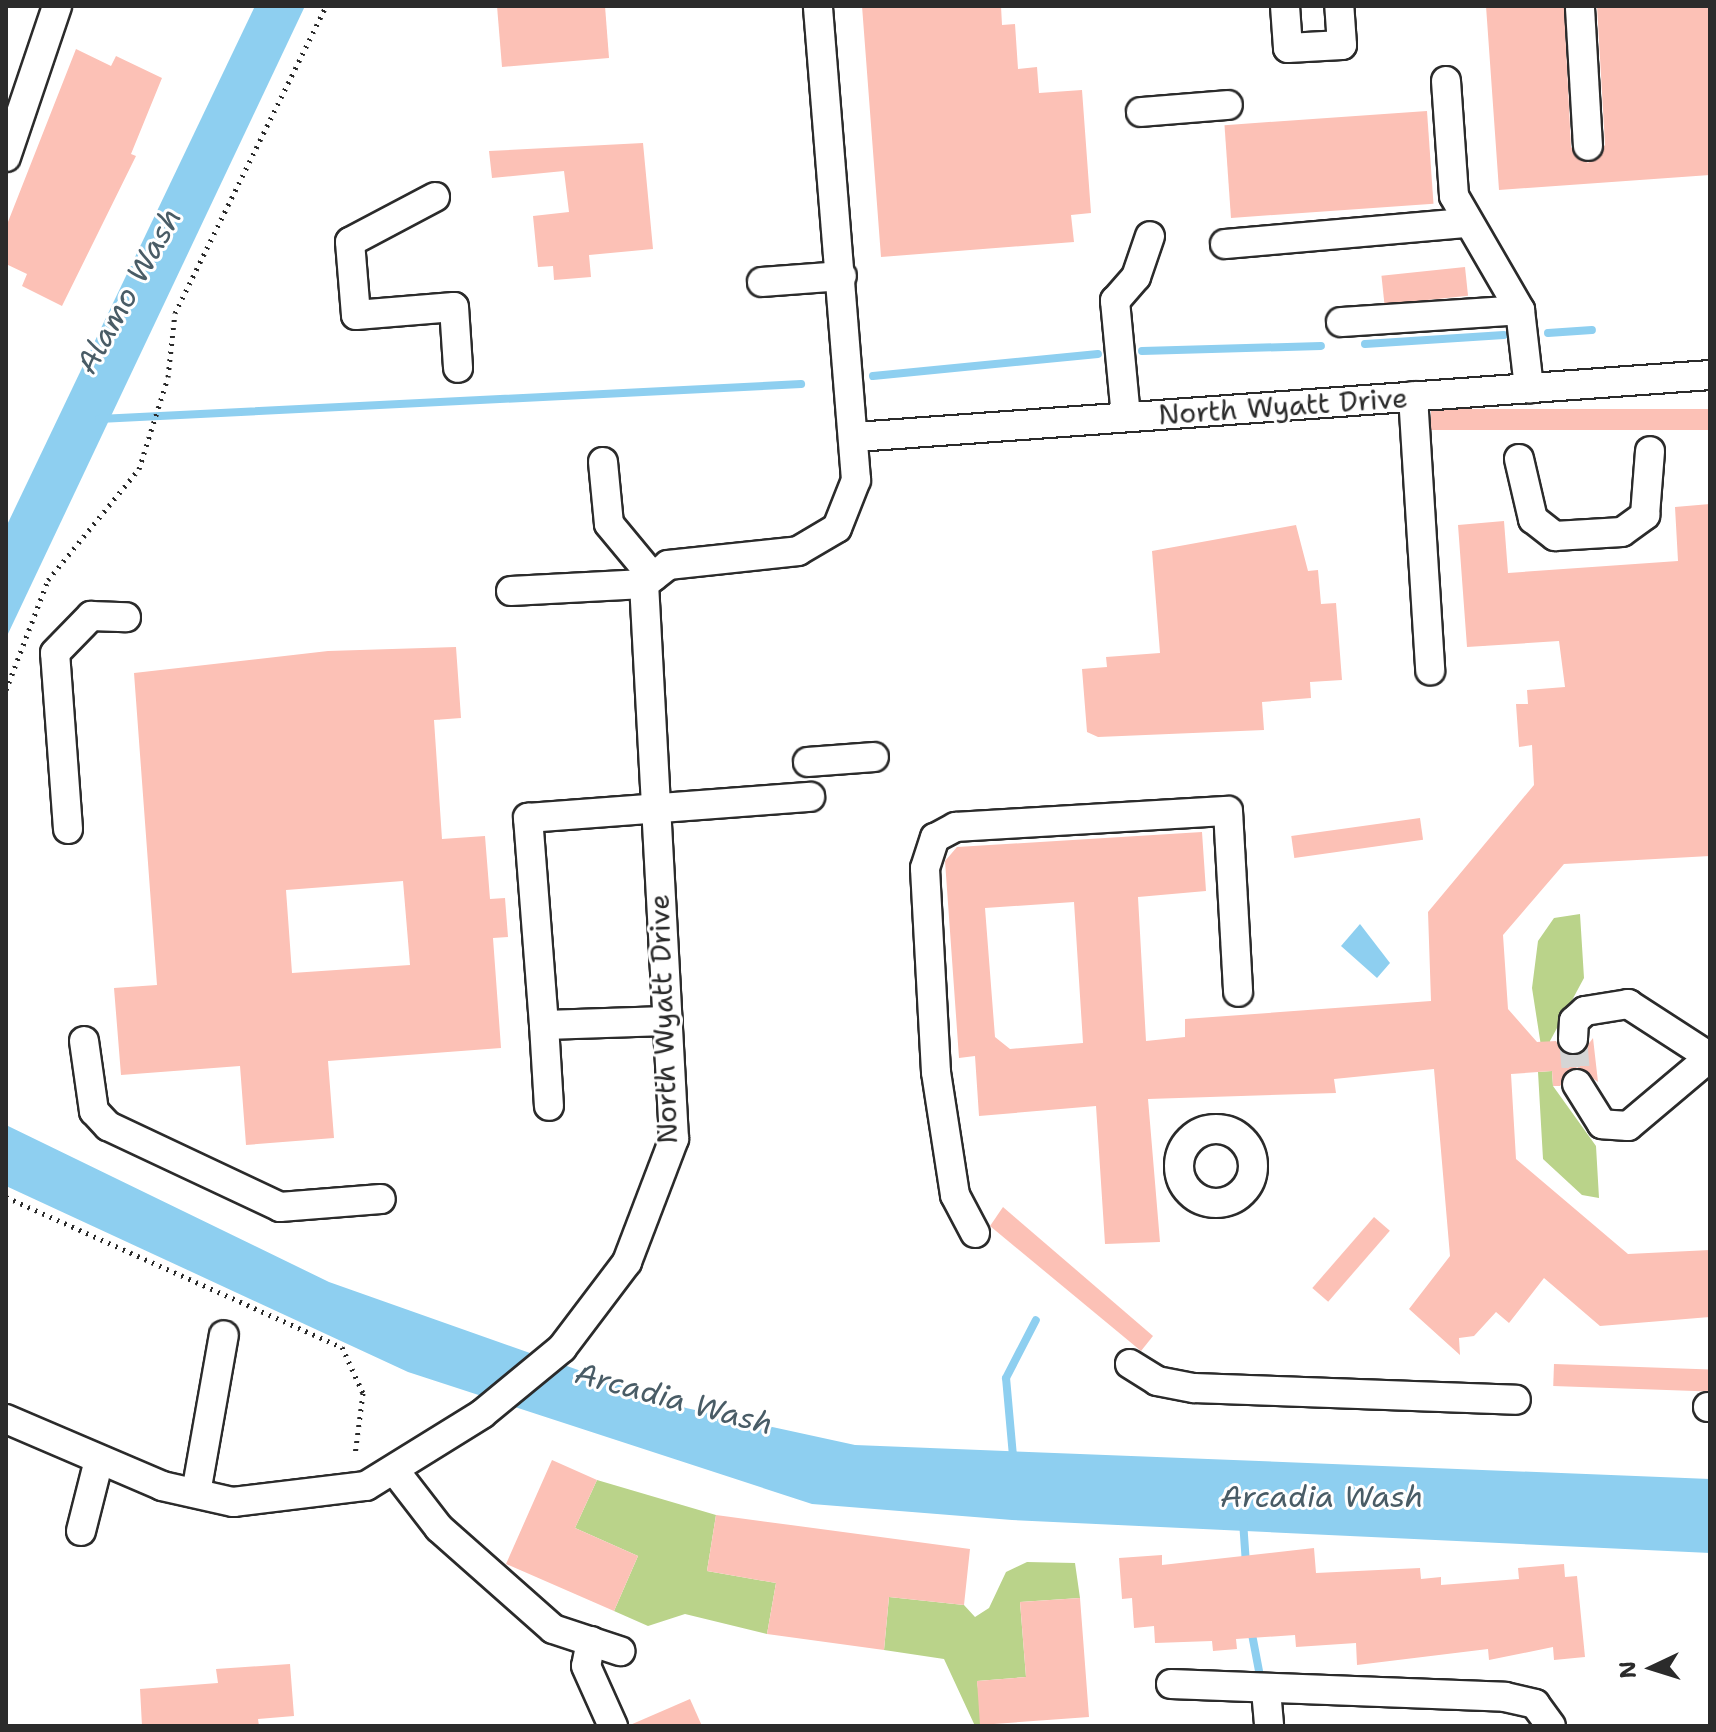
<!DOCTYPE html>
<style>
body{margin:0}
#map{position:relative;width:1716px;height:1732px;overflow:hidden;background:#fff;font-family:"Shantell Sans",sans-serif}
div>[style]{position:absolute}
[style*='--x']{left:calc(var(--x)*1px);top:calc(var(--y)*1px);width:calc(var(--w)*1px);rotate:calc(var(--a)*1deg)}
.green>*{inset:0;background:#bad38a}
.water>*{inset:0;background:#8ecff0}
.stream>*{height:8px;margin:-4px;padding:0 4px;transform-origin:4px;border-radius:4px;background:#8ecff0}
.building>*{inset:0;background:#fcc1b6;transform-origin:0 0}
.minor-tunnel>*{height:28px;margin-top:-14px;transform-origin:0;background:repeating-linear-gradient(90deg,#d5d5d5 0 28px,transparent 0 42px)}
.path>*{height:5px;margin-top:-2.5px;transform-origin:0;background:repeating-linear-gradient(90deg,#2b2b2b 0 2px,transparent 0 8px)}
.roads{filter:drop-shadow(2px 0 #2b2b2b) drop-shadow(-2px 0 #2b2b2b) drop-shadow(0 2px #2b2b2b) drop-shadow(0 -2px #2b2b2b)}
.minor>*{height:28px;margin:-14px;padding:0 14px;transform-origin:14px;border-radius:14px;background:#fff}
.minor>.ring{margin:-14px;padding:0;box-sizing:content-box;background:none;border:28px solid #fff;border-radius:50%}
span{translate:-50% -50%;white-space:nowrap;text-align:center;line-height:1.15;-webkit-text-stroke:6px #fff;paint-order:stroke}
.street-label{font-size:28px;color:#2b2b2b}
.water-label{font-size:30px;color:#495c66;font-style:italic}
.frame{position:absolute;inset:0;border:8px solid #2b2b2b;pointer-events:none}
.north{position:absolute;left:1612px;top:1628px;width:80px;height:80px;-webkit-text-stroke:6px #fff;paint-order:stroke;rotate:266deg;font-size:22px;font-weight:700;line-height:32px;text-align:center;color:#2b2b2b}
.north::after{content:'';display:block;margin:auto;width:28px;height:36px;background:#2b2b2b;clip-path:polygon(50% 0,100% 100%,50% 72%,0 100%)}
</style>
<div id="map">
<div class="green">
<i style="clip-path:polygon(1580px 914px,1584px 978px,1550px 1041px,1551px 1056px,1541px 1046px,1532px 988px,1538px 941px,1554px 918px)"></i>
<i style="clip-path:polygon(1552px 1071px,1553px 1086px,1596px 1146px,1599px 1198px,1582px 1195px,1543px 1159px,1538px 1072px)"></i>
<i style="clip-path:polygon(597px 1480px,716px 1515px,707px 1571px,776px 1583px,767px 1634px,685px 1614px,648px 1626px,614px 1611px,638px 1556px,575px 1528px)"></i>
<i style="clip-path:polygon(1027px 1562px,1075px 1563px,1080px 1598px,1020px 1602px,1026px 1677px,977px 1681px,983px 1725px,975px 1726px,944px 1659px,884px 1650px,889px 1597px,964px 1605px,975px 1617px,989px 1608px,1006px 1572px)"></i>
</div>
<div class="water">
<i style="clip-path:polygon(255px 6px,305px 6px,6px 638px,6px 527px)"></i>
<i style="clip-path:polygon(1360px 924px,1390px 963px,1377px 978px,1341px 946px)"></i>
<i style="clip-path:polygon(6px 1125px,329px 1282px,686px 1408px,855px 1445px,1710px 1479px,1710px 1553px,1012px 1520px,812px 1504px,408px 1372px,6px 1186px)"></i>
</div>
<div class="stream">
<i style="--x:1548;--y:333;--w:44;--a:-3.9"></i>
<i style="--x:1365;--y:344;--w:139;--a:-3.7"></i>
<i style="--x:1142;--y:351;--w:179;--a:-1.6"></i>
<i style="--x:873;--y:376;--w:226;--a:-5.6"></i>
<i style="--x:99;--y:419;--w:703;--a:-2.85"></i>
<i style="--x:1013;--y:1456;--w:78;--a:-95.1"></i>
<i style="--x:1006;--y:1378;--w:65;--a:-62.7"></i>
<i style="--x:1243;--y:1521;--w:43;--a:86"></i>
<i style="--x:1251;--y:1629;--w:43;--a:79.2"></i>
</div>
<div class="building">
<i style="clip-path:polygon(497px 6px,605px 6px,609px 58px,502px 67px)"></i>
<i style="clip-path:polygon(862px 6px,1001px 6px,1002px 25px,1015px 24px,1018px 69px,1037px 67px,1039px 93px,1082px 90px,1091px 213px,1071px 215px,1074px 242px,881px 257px)"></i>
<i style="clip-path:polygon(1486px 6px,1564px 6px,1571px 147px,1588px 163px,1605px 145px,1597px 6px,1710px 6px,1710px 175px,1499px 190px)"></i>
<i style="clip-path:polygon(76px 49px,111px 66px,116px 56px,162px 78px,131px 154px,136px 156px,62px 306px,22px 286px,27px 274px,6px 264px,6px 227px)"></i>
<i style="left:1427px;top:111px;width:93px;height:203px;rotate:86deg"></i>
<i style="clip-path:polygon(643px 143px,653px 249px,589px 255px,591px 277px,554px 280px,553px 266px,538px 267px,533px 216px,569px 212px,564px 171px,492px 178px,489px 151px)"></i>
<i style="left:1465px;top:267px;width:29px;height:84px;rotate:84deg"></i>
<i style="left:1710px;top:409px;width:21px;height:279px;rotate:90deg"></i>
<i style="clip-path:polygon(evenodd,1710px 504px,1710px 856px,1564px 864px,1503px 935px,1508px 1009px,1537px 1042px,1556px 1041px,1564px 1054px,1581px 1054px,1593px 1038px,1598px 1082px,1577px 1067px,1560px 1086px,1553px 1086px,1552px 1071px,1511px 1074px,1516px 1159px,1628px 1254px,1710px 1250px,1710px 1317px,1600px 1326px,1544px 1278px,1509px 1323px,1496px 1312px,1474px 1336px,1459px 1338px,1460px 1355px,1409px 1309px,1450px 1256px,1434px 1069px,1334px 1079px,1336px 1093px,1148px 1099px,1160px 1242px,1105px 1244px,1096px 1106px,979px 1116px,975px 1056px,959px 1058px,945px 861px,957px 847px,1202px 832px,1206px 891px,1138px 897px,1146px 1041px,1185px 1037px,1185px 1019px,1431px 1001px,1428px 912px,1534px 785px,1532px 745px,1519px 747px,1516px 704px,1528px 704px,1527px 690px,1565px 687px,1559px 641px,1467px 647px,1458px 525px,1504px 521px,1508px 573px,1678px 561px,1675px 507px,1710px 504px,1074px 902px,1083px 1043px,1010px 1049px,995px 1037px,985px 908px,1074px 902px)"></i>
<i style="clip-path:polygon(1296px 525px,1308px 571px,1318px 570px,1321px 604px,1336px 603px,1342px 680px,1310px 682px,1311px 698px,1262px 702px,1264px 730px,1098px 737px,1087px 732px,1082px 669px,1107px 667px,1106px 657px,1160px 653px,1152px 551px)"></i>
<i style="clip-path:polygon(evenodd,456px 647px,461px 718px,434px 720px,442px 839px,485px 836px,490px 899px,505px 898px,508px 937px,493px 938px,501px 1048px,328px 1061px,334px 1138px,246px 1145px,240px 1066px,121px 1075px,114px 988px,157px 985px,134px 673px,328px 651px,456px 647px,403px 881px,410px 965px,292px 973px,286px 890px,403px 881px)"></i>
<i style="left:1420px;top:818px;width:22px;height:130px;rotate:82deg"></i>
<i style="clip-path:polygon(1003px 1207px,1153px 1336px,1141px 1351px,990px 1226px)"></i>
<i style="left:1374px;top:1217px;width:21px;height:94px;rotate:41deg"></i>
<i style="left:1554px;top:1364px;width:156px;height:22px;rotate:2deg"></i>
<i style="clip-path:polygon(552px 1460px,597px 1480px,575px 1528px,638px 1556px,614px 1611px,506px 1564px)"></i>
<i style="clip-path:polygon(716px 1515px,970px 1549px,964px 1605px,889px 1597px,884px 1650px,767px 1634px,776px 1583px,707px 1571px)"></i>
<i style="clip-path:polygon(1314px 1548px,1316px 1573px,1420px 1568px,1421px 1579px,1441px 1577px,1441px 1585px,1519px 1579px,1518px 1568px,1564px 1564px,1565px 1577px,1577px 1576px,1585px 1657px,1554px 1660px,1553px 1647px,1489px 1660px,1488px 1649px,1357px 1665px,1356px 1643px,1296px 1647px,1295px 1635px,1236px 1639px,1237px 1649px,1213px 1651px,1212px 1641px,1155px 1643px,1154px 1626px,1134px 1628px,1132px 1598px,1122px 1599px,1119px 1558px,1162px 1555px,1162px 1565px)"></i>
<i style="clip-path:polygon(1080px 1598px,1089px 1717px,980px 1725px,977px 1681px,1026px 1677px,1020px 1602px)"></i>
<i style="clip-path:polygon(290px 1664px,294px 1716px,258px 1719px,259px 1726px,142px 1726px,140px 1689px,218px 1683px,216px 1669px)"></i>
<i style="clip-path:polygon(690px 1699px,702px 1726px,630px 1726px,630px 1725px)"></i>
</div>
<div class="minor-tunnel">
<i style="--x:1573;--y:1039;--w:45;--a:84.9"></i>
</div>
<div class="path">
<i style="--x:6;--y:690;--w:118;--a:-69.1"></i>
<i style="--x:48;--y:580;--w:144;--a:-50.7"></i>
<i style="--x:139;--y:469;--w:96;--a:-72.5"></i>
<i style="--x:168;--y:377;--w:64;--a:-83.8"></i>
<i style="--x:175;--y:313;--w:342;--a:-63.8"></i>
<i style="--x:6;--y:1197;--w:368;--a:24.1"></i>
<i style="--x:342;--y:1347;--w:51;--a:65.5"></i>
<i style="--x:363;--y:1393;--w:63;--a:97.4"></i>
</div>
<div class="roads">
<div class="minor">
<i style="--x:1285;--y:6;--w:42;--a:85.9"></i>
<i style="--x:1288;--y:48;--w:54;--a:-3.2"></i>
<i style="--x:1342;--y:45;--w:39;--a:-94"></i>
<i style="--x:1580;--y:8;--w:138;--a:86.7"></i>
<i style="--x:1446;--y:81;--w:115;--a:86"></i>
<i style="--x:1454;--y:196;--w:132;--a:59.9"></i>
<i style="--x:1520;--y:310;--w:79;--a:83.4"></i>
<i style="--x:1141;--y:112;--w:87;--a:-4.6"></i>
<i style="--x:6;--y:157;--w:159;--a:-71.3"></i>
<i style="--x:435;--y:197;--w:96;--a:152.1"></i>
<i style="--x:350;--y:242;--w:73;--a:85.3"></i>
<i style="--x:356;--y:315;--w:98;--a:-4.7"></i>
<i style="--x:454;--y:307;--w:61;--a:86.2"></i>
<i style="--x:1225;--y:244;--w:241;--a:-5"></i>
<i style="--x:762;--y:282;--w:80;--a:-4.3"></i>
<i style="--x:1341;--y:322;--w:179;--a:-3.8"></i>
<i style="--x:1413;--y:396;--w:275;--a:86.4"></i>
<i style="--x:1126;--y:417;--w:117;--a:-95.4"></i>
<i style="--x:1115;--y:301;--w:32;--a:-49"></i>
<i style="--x:1136;--y:277;--w:43;--a:-71.1"></i>
<i style="--x:856;--y:437;--w:856;--a:-4.15"></i>
<i style="--x:1519;--y:459;--w:62;--a:76.9"></i>
<i style="--x:1533;--y:519;--w:28;--a:38"></i>
<i style="--x:1555;--y:536;--w:67;--a:-3.4"></i>
<i style="--x:1622;--y:532;--w:29;--a:-36"></i>
<i style="--x:1645;--y:515;--w:64;--a:-85.5"></i>
<i style="--x:603;--y:462;--w:62;--a:84.5"></i>
<i style="--x:609;--y:524;--w:69;--a:50.3"></i>
<i style="--x:511;--y:591;--w:133;--a:-3"></i>
<i style="--x:808;--y:762;--w:66;--a:-4.3"></i>
<i style="--x:68;--y:829;--w:176;--a:-94.2"></i>
<i style="--x:55;--y:653;--w:52;--a:-45.8"></i>
<i style="--x:91;--y:616;--w:35;--a:2"></i>
<i style="--x:667;--y:1021;--w:123;--a:178.1"></i>
<i style="--x:544;--y:1025;--w:208;--a:-94.4"></i>
<i style="--x:528;--y:818;--w:283;--a:-4.3"></i>
<i style="--x:544;--y:1025;--w:81;--a:86.5"></i>
<i style="--x:1573;--y:1039;--w:18;--a:-87"></i>
<i style="--x:1574;--y:1021;--w:15;--a:-42"></i>
<i style="--x:1585;--y:1011;--w:44;--a:-9.2"></i>
<i style="--x:1628;--y:1004;--w:98;--a:32.9"></i>
<i style="--x:1710;--y:1057;--w:107;--a:139.9"></i>
<i style="--x:1628;--y:1126;--w:26;--a:-176"></i>
<i style="--x:1602;--y:1124;--w:47;--a:-122"></i>
<i style="--x:84;--y:1041;--w:71;--a:81.9"></i>
<i style="--x:94;--y:1111;--w:21;--a:47"></i>
<i style="--x:108;--y:1126;--w:190;--a:25.2"></i>
<i style="--x:280;--y:1207;--w:101;--a:-4.5"></i>
<i class="ring" style="left:1179px;top:1129px;width:46px;height:46px"></i>
<i style="--x:975;--y:1233;--w:43;--a:-117.8"></i>
<i style="--x:955;--y:1195;--w:124;--a:-98.8"></i>
<i style="--x:936;--y:1072;--w:204;--a:-93.1"></i>
<i style="--x:925;--y:868;--w:32;--a:-72"></i>
<i style="--x:935;--y:838;--w:24;--a:-28"></i>
<i style="--x:956;--y:827;--w:272;--a:-3.4"></i>
<i style="--x:1228;--y:811;--w:181;--a:86.8"></i>
<i style="--x:1130;--y:1364;--w:32;--a:32"></i>
<i style="--x:1157;--y:1381;--w:38;--a:11"></i>
<i style="--x:1194;--y:1388;--w:322;--a:2.1"></i>
<i style="--x:1708;--y:1407;--w:2;--a:0"></i>
<i style="--x:6;--y:1419;--w:170;--a:23.2"></i>
<i style="--x:162;--y:1486;--w:73;--a:12.7"></i>
<i style="--x:233;--y:1502;--w:134;--a:-6.9"></i>
<i style="--x:366;--y:1486;--w:137;--a:-31.8"></i>
<i style="--x:482;--y:1414;--w:104;--a:-39.5"></i>
<i style="--x:562;--y:1348;--w:108;--a:-52.9"></i>
<i style="--x:627;--y:1262;--w:132;--a:-69.1"></i>
<i style="--x:674;--y:1139;--w:556;--a:-93.09"></i>
<i style="--x:644;--y:584;--w:31;--a:-38"></i>
<i style="--x:668;--y:565;--w:131;--a:-6.1"></i>
<i style="--x:798;--y:551;--w:45;--a:-30.5"></i>
<i style="--x:837;--y:528;--w:52;--a:-68.4"></i>
<i style="--x:856;--y:480;--w:476;--a:-94.6"></i>
<i style="--x:395;--y:1471;--w:72;--a:52.3"></i>
<i style="--x:439;--y:1528;--w:152;--a:41.5"></i>
<i style="--x:553;--y:1629;--w:71;--a:18.2"></i>
<i style="--x:196;--y:1493;--w:160;--a:-80"></i>
<i style="--x:81;--y:1531;--w:73;--a:-75.8"></i>
<i style="--x:591;--y:1641;--w:25;--a:101"></i>
<i style="--x:586;--y:1666;--w:66;--a:65.8"></i>
<i style="--x:1171;--y:1684;--w:334;--a:2.2"></i>
<i style="--x:1505;--y:1697;--w:31;--a:13"></i>
<i style="--x:1535;--y:1704;--w:27;--a:54"></i>
<i style="--x:1266;--y:1690;--w:36;--a:85"></i>
</div>
</div>
<div class="street-label">
<span style="left:1283px;top:406px;rotate:-4deg">North Wyatt Drive</span>
<span style="left:663px;top:1019px;rotate:-92deg">North Wyatt Drive</span>
</div>
<div class="water-label">
<span style="left:129px;top:291px;rotate:-61deg">Alamo Wash</span>
<span style="left:674px;top:1399px;rotate:15deg">Arcadia Wash</span>
<span style="left:1322px;top:1497px">Arcadia Wash</span>
</div>
<div class="frame"></div>
<div class="north">N</div>
</div>
